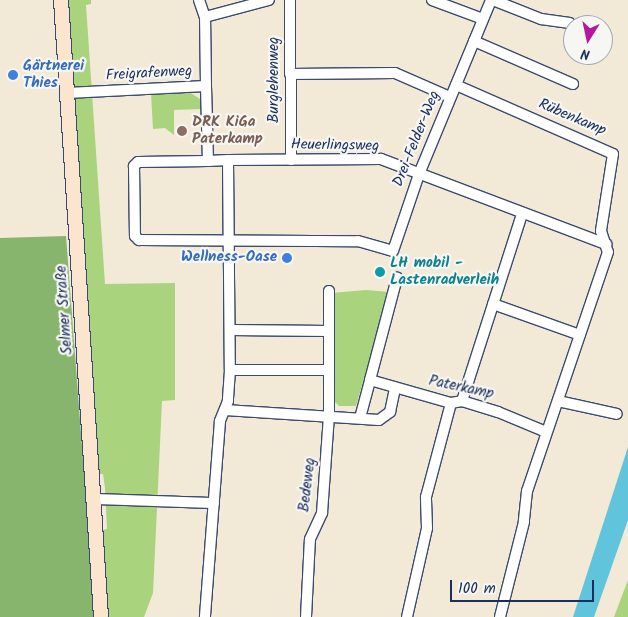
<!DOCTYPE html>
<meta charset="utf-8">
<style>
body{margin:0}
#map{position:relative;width:628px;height:617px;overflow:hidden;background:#f2e9d6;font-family:Kalam,sans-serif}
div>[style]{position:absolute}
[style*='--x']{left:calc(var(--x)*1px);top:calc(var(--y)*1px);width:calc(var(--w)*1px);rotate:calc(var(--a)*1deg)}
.green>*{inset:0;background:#aad37e}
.forest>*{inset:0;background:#87b56d}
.water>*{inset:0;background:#5fc4dc}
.roads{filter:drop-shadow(1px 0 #3b4b70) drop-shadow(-1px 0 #3b4b70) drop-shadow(0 1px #3b4b70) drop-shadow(0 -1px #3b4b70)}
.street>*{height:10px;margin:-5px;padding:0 5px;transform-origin:5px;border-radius:5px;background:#fff}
.secondary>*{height:14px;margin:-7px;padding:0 7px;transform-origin:7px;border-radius:7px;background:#fbe5cf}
.dots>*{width:14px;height:14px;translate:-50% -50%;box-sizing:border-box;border:2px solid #f6f6f2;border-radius:50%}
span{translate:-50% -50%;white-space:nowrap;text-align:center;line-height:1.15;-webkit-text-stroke:4.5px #f6f6f2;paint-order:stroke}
.shop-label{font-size:15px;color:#366cbe;font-weight:700}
.left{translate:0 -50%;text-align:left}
.right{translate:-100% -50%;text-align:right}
.street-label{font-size:15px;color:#1b2f5e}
.education-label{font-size:15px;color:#785e54;font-weight:700}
.culture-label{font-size:15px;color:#0d838f;font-weight:700}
.north{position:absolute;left:563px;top:15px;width:50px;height:50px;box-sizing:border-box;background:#f6f6f2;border:1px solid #9ea6b7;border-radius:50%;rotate:190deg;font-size:14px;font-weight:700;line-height:20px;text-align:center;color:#1b2f5e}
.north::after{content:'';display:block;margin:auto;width:18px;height:22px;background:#b5179e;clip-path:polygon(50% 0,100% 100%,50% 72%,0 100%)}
.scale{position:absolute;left:450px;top:580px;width:144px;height:22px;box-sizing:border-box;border:2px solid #1b2f5e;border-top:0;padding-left:6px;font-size:15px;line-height:18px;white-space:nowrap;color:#1b2f5e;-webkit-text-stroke:4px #f6f6f2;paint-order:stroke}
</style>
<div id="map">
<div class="green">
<i style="clip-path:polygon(66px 0,91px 0,91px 4px,86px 5px,105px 284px,175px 283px,175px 400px,162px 401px,153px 593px,144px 617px,106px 617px,101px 530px,107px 529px,105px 488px,103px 474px,97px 474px)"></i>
<i style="clip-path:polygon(189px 92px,200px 99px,201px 109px,174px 110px,174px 135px,165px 128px,153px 129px,151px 93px)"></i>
<i style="clip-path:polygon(366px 290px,389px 292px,356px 406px,339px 406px,332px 399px,332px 293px)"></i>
<i style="clip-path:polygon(628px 580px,628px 617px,614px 617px)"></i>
</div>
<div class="forest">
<i style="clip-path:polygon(66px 236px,95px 617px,0 617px,0 238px)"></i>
</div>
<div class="water">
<i style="clip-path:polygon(628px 447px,628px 520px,594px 617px,573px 617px)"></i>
</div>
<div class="roads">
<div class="street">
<i style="--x:199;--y:0;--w:18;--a:71"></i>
<i style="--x:290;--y:0;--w:160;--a:89.6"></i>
<i style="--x:432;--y:0;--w:54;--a:20.4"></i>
<i style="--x:493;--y:0;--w:52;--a:21.6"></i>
<i style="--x:541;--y:19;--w:29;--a:8"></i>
<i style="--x:474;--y:41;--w:108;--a:23.5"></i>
<i style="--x:290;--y:74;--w:105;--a:-0.5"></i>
<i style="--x:395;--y:73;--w:60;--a:23.6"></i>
<i style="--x:456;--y:85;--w:171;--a:23.7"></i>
<i style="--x:613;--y:154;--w:78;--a:98.9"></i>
<i style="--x:601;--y:231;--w:22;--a:72"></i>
<i style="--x:608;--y:252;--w:252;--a:108.7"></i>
<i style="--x:527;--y:491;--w:31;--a:96"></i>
<i style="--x:524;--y:522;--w:98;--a:104.2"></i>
<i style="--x:206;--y:86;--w:69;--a:-90.8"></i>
<i style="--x:205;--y:17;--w:66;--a:-14.9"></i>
<i style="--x:67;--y:93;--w:139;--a:-2.9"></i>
<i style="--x:206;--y:86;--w:75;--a:88.5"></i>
<i style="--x:208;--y:161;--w:20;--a:-3"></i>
<i style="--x:228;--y:160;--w:210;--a:89.5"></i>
<i style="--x:230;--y:370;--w:31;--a:94"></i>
<i style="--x:228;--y:401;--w:22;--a:112"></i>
<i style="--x:220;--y:421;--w:197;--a:94.4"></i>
<i style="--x:228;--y:160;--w:153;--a:-0.4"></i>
<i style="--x:381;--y:159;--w:241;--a:20.7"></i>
<i style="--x:208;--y:161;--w:70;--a:179.2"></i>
<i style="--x:138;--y:162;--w:6;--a:135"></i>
<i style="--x:134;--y:166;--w:70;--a:89.2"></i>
<i style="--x:135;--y:236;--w:6;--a:45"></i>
<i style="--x:139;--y:240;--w:219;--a:0.3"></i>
<i style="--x:358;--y:241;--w:36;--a:16"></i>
<i style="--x:393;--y:251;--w:81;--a:-71.3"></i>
<i style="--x:419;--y:174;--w:188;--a:-67.5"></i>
<i style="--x:493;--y:304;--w:92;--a:19.6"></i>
<i style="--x:230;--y:330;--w:99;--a:0.6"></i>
<i style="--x:230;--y:370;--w:99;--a:0"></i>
<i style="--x:370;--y:380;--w:106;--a:-75.2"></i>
<i style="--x:462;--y:401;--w:196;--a:-72.2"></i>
<i style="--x:558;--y:401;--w:60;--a:12.4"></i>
<i style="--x:225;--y:410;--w:154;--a:3.7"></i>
<i style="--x:379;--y:420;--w:14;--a:-36"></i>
<i style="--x:390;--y:412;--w:25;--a:-78"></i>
<i style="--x:360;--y:418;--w:39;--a:-75"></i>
<i style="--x:370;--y:380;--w:84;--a:15.9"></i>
<i style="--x:451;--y:403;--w:11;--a:-10"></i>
<i style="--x:462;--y:401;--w:38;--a:17"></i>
<i style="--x:498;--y:412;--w:52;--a:22.6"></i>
<i style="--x:94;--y:499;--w:120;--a:1.9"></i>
<i style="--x:306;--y:617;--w:78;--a:-87.1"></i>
<i style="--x:310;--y:539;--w:29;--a:-65"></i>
<i style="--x:322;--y:513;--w:98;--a:-85.9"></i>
<i style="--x:329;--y:415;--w:124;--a:-90"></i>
<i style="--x:407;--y:617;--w:91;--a:-77.3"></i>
<i style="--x:427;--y:528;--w:31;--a:-92"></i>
<i style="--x:426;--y:497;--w:97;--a:-75.1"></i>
</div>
<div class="secondary">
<i style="--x:61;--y:0;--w:618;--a:86.29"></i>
</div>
</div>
<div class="dots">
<i style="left:13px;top:75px;background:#3f7fe0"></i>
<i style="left:182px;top:131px;background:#8d6e63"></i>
<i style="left:287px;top:258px;background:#3f7fe0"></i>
<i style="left:380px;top:272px;background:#0f9aa8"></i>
</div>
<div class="shop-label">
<span class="left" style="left:23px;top:75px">Gärtnerei<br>Thies</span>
<span class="right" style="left:277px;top:258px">Wellness-Oase</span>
</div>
<div class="street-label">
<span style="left:149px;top:74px;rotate:-3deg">Freigrafenweg</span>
<span style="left:275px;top:80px;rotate:-90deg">Burglehenweg</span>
<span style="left:572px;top:118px;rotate:23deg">Rübenkamp</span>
<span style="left:417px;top:139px;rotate:-68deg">Drei-Felder-Weg</span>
<span style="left:335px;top:146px;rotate:1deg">Heuerlingsweg</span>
<span style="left:65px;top:310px;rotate:-94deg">Selmer Straße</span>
<span style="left:461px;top:388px;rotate:12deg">Paterkamp</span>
<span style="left:308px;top:485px;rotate:-83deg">Bedeweg</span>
</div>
<div class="education-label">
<span class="left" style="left:192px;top:131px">DRK KiGa<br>Paterkamp</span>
</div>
<div class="culture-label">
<span class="left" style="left:390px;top:272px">LH mobil -<br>Lastenradverleih</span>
</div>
<div class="north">N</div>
<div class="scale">100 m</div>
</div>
